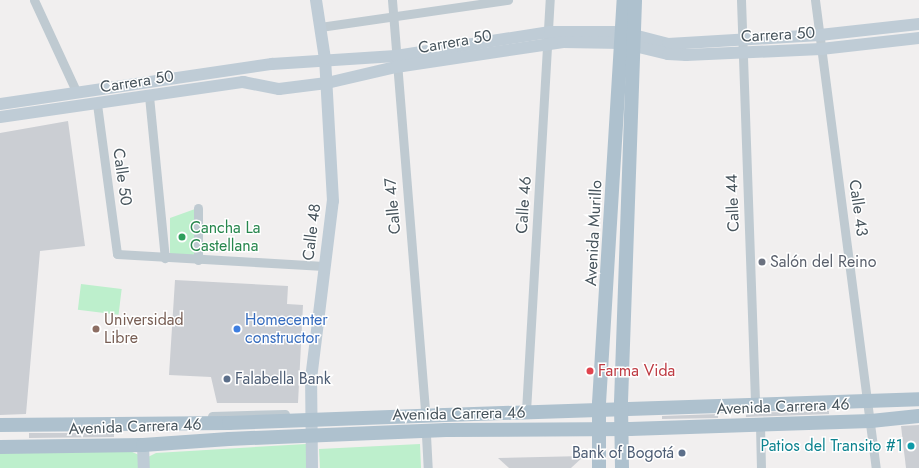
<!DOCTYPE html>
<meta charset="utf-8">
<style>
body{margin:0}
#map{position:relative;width:919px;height:468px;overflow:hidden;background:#f1efef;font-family:Jost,sans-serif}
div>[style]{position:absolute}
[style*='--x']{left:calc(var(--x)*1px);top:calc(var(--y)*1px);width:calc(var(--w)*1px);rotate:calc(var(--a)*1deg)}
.green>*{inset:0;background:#bdefcc;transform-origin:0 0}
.building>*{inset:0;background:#cbced3}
.street>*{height:9px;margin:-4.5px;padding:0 4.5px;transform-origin:4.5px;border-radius:4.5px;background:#bfcad1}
.secondary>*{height:12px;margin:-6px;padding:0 6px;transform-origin:6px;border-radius:6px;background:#bfccd6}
.primary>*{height:14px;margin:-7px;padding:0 7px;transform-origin:7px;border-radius:7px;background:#aec1ce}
.primary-bridge>*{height:14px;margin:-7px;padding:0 7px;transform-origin:7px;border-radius:7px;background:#aec1ce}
.dots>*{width:11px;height:11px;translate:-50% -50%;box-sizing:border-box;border:2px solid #fff;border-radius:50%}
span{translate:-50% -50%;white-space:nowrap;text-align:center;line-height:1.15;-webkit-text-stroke:3px #fff;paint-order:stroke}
.street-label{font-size:16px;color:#47545c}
.leisure-label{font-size:16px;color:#27864d}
.left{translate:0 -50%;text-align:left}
.worship-label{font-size:16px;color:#5b616d}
.education-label{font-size:16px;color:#785e54}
.shop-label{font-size:16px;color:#366cbe}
.health-label{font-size:16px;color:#be3a42}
.service-label{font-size:16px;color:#4e5e75}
.right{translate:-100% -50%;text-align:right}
.culture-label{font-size:16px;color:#0d838f}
</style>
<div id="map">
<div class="green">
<i style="clip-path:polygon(195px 209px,195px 258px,170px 255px,170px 218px)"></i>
<i style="left:81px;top:284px;width:41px;height:26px;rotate:7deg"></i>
<i style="clip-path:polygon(306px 444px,307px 468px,148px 468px,148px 457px,156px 453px)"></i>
<i style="clip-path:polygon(420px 444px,421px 468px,320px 468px,319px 449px)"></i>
<i style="clip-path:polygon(0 450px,130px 451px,139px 455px,140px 468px,0 468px)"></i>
</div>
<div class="building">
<i style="clip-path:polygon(68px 121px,85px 246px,40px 251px,26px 414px,0 415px,0 133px)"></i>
<i style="clip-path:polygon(175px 280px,288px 286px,287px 304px,303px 305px,298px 403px,217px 403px,211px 377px,169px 375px)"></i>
<i style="clip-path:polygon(829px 411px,829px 414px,746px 417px,746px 413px)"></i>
<i style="clip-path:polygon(718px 414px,718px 418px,662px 419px,662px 416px)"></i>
<i style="clip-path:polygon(919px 425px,919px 468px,906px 468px,901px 426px)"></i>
<i style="clip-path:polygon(29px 433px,114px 433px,114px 437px,29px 438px)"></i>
<i style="clip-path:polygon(584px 456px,571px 468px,509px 468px,498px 458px)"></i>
</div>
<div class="street">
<i style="--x:34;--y:0;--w:102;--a:65.2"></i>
<i style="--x:392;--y:0;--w:410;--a:85.4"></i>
<i style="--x:741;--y:0;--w:405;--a:88"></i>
<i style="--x:815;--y:0;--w:472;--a:82.6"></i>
<i style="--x:320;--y:27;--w:190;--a:-8.2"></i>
<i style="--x:149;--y:96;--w:163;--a:84.4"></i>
<i style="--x:97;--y:104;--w:151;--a:82.4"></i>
<i style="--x:117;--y:254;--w:207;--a:3.3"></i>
<i style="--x:198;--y:208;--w:52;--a:90"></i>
<i style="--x:526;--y:411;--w:412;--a:-86.7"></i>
<i style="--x:212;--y:416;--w:73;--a:-1.6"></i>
<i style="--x:760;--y:425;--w:43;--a:88.7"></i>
<i style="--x:426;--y:435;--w:33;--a:87"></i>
</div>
<div class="secondary">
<i style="--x:0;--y:104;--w:275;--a:-8.4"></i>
<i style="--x:272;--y:64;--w:124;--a:-3.7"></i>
<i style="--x:396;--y:56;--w:156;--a:-8.9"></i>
<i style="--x:550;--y:32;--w:72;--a:0"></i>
<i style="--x:622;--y:32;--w:48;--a:14.6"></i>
<i style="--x:668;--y:44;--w:152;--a:-3.4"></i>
<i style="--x:820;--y:35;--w:100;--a:-6.3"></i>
<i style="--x:0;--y:117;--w:246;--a:-8.2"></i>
<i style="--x:243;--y:82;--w:37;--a:11"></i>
<i style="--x:279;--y:89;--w:48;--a:-7.1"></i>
<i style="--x:327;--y:83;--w:71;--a:-13.1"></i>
<i style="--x:396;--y:67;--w:169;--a:-8.5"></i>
<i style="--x:563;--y:42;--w:59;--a:1"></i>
<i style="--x:622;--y:43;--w:47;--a:13.4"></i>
<i style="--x:668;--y:54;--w:18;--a:3"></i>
<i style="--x:686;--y:55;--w:135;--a:-2.5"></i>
<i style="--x:821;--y:49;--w:99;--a:-6.4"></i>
<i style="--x:143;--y:445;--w:23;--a:88"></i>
<i style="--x:312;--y:468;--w:89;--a:-90.6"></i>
<i style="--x:311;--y:379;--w:179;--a:-83"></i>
<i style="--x:333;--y:201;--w:142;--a:-93.2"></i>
<i style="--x:325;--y:59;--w:60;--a:-98.7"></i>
</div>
<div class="primary">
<i style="--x:445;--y:415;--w:474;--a:-1.9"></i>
<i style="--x:0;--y:425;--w:229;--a:-0.5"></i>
<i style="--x:446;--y:430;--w:184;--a:-0.3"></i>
<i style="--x:630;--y:429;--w:241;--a:-1.9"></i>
<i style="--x:871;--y:421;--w:48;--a:-5.9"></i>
<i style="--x:0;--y:447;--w:143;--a:-0.8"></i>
<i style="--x:143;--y:445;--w:86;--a:-4"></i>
<i style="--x:599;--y:468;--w:65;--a:-90"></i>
<i style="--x:599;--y:403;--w:404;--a:-86.5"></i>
<i style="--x:622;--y:468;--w:66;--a:-90.9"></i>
<i style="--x:621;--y:402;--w:402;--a:-88"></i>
</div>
<div class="primary-bridge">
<i style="--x:229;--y:423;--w:216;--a:-2.1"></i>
<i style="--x:229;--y:439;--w:217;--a:-2.4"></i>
</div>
<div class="dots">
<i style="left:182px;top:237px;background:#2e9e5b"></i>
<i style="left:762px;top:262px;background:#6b7280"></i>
<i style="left:96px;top:329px;background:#8d6e63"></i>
<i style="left:237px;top:329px;background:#3f7fe0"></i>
<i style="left:590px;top:371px;background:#e0444e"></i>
<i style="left:227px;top:379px;background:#5c6f8a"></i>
<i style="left:911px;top:446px;background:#0f9aa8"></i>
<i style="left:682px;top:453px;background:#5c6f8a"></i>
</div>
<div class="street-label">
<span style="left:778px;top:35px;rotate:-3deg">Carrera 50</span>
<span style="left:455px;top:42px;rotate:-10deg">Carrera 50</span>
<span style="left:137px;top:82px;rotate:-9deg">Carrera 50</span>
<span style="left:122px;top:177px;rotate:82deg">Calle 50</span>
<span style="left:733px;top:203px;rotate:-92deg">Calle 44</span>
<span style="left:524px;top:205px;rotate:-86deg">Calle 46</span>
<span style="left:393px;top:206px;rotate:-95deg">Calle 47</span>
<span style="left:858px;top:208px;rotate:82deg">Calle 43</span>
<span style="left:312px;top:232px;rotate:-83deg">Calle 48</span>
<span style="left:594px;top:233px;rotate:-87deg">Avenida Murillo</span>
<span style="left:783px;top:407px;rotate:-2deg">Avenida Carrera 46</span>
<span style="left:459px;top:414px;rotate:-1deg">Avenida Carrera 46</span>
<span style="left:135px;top:427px;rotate:-2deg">Avenida Carrera 46</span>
</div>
<div class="leisure-label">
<span class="left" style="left:190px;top:237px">Cancha La<br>Castellana</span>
</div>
<div class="worship-label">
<span class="left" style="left:770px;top:262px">Salón del Reino</span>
</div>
<div class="education-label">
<span class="left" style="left:104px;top:329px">Universidad<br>Libre</span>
</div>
<div class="shop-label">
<span class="left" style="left:245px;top:329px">Homecenter<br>constructor</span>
</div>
<div class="health-label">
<span class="left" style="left:598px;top:371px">Farma Vida</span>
</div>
<div class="service-label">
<span class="left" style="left:235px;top:379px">Falabella Bank</span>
<span class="right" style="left:674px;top:453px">Bank of Bogotá</span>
</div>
<div class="culture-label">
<span class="right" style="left:903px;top:446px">Patios del Transito #1</span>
</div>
</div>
